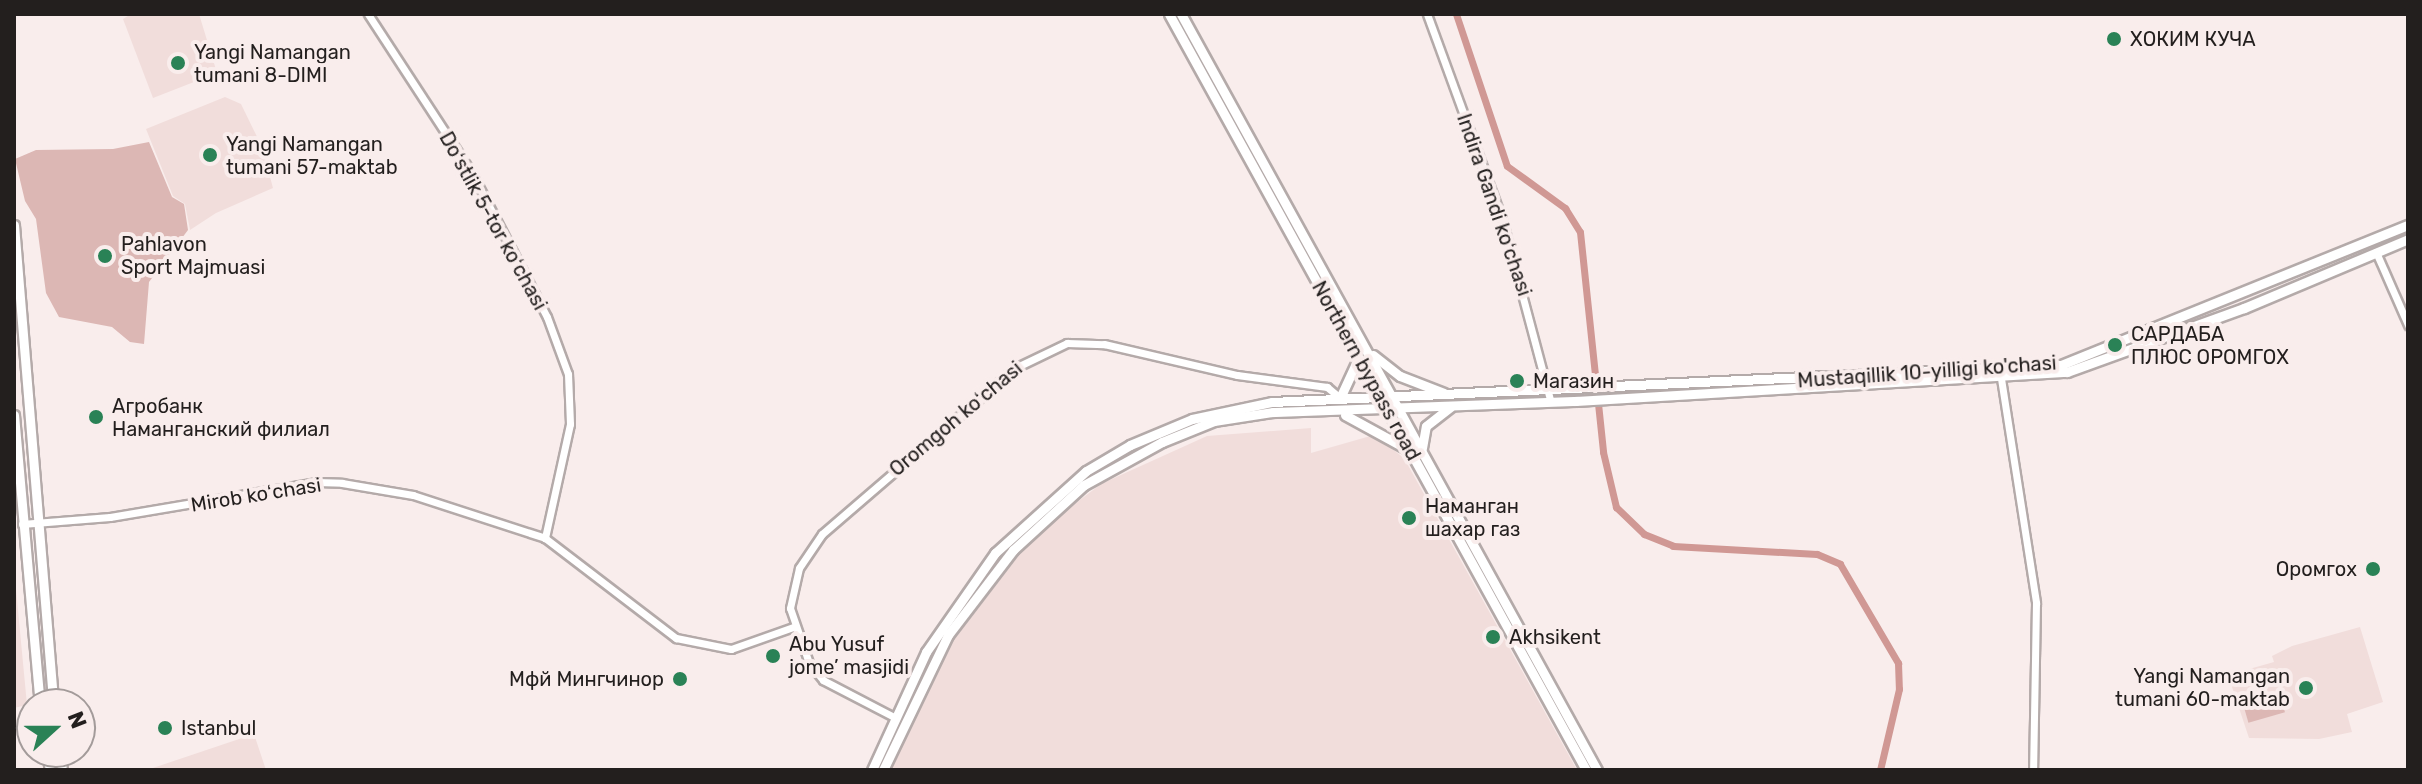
<!DOCTYPE html>
<meta charset="utf-8">
<style>
body{margin:0}
#map{position:relative;width:2422px;height:784px;overflow:hidden;background:#f9edec;font-family:Rubik,sans-serif}
div>[style]{position:absolute}
[style*='--x']{left:calc(var(--x)*1px);top:calc(var(--y)*1px);width:calc(var(--w)*1px);rotate:calc(var(--a)*1deg)}
.built>*{inset:0;background:#f1dddb}
.green>*{inset:0;background:#dcb7b4;transform-origin:0 0}
.canal>*{height:7px;margin:-3.5px;padding:0 3.5px;transform-origin:3.5px;border-radius:3.5px;background:#d09894}
.roads{filter:drop-shadow(2px 0 #b4aaa9) drop-shadow(-2px 0 #b4aaa9) drop-shadow(0 2px #b4aaa9) drop-shadow(0 -2px #b4aaa9)}
.minor>*{height:7px;margin:-3.5px;padding:0 3.5px;transform-origin:3.5px;border-radius:3.5px;background:#fff}
.major>*{height:9px;margin:-4.5px;padding:0 4.5px;transform-origin:4.5px;border-radius:4.5px;background:#fff}
.dots>*{width:22px;height:22px;translate:-50% -50%;box-sizing:border-box;border:4px solid #f9edec;border-radius:50%}
span{translate:-50% -50%;white-space:nowrap;text-align:center;line-height:1.15;-webkit-text-stroke:8px #f9edec;paint-order:stroke}
.poi-label{font-size:20px;color:#231f1e}
.left{translate:0 -50%;text-align:left}
.right{translate:-100% -50%;text-align:right}
.street-label{font-size:20px;color:#231f1e}
.frame{position:absolute;inset:0;border:16px solid #231f1e;pointer-events:none}
.north{position:absolute;left:16px;top:688px;width:80px;height:80px;box-sizing:border-box;background:#f9edec;border:2px solid #a39b9a;border-radius:50%;rotate:69deg;font-size:22px;font-weight:700;line-height:32px;text-align:center;color:#231f1e}
.north::after{content:'';display:block;margin:auto;width:28px;height:36px;background:#2a8256;clip-path:polygon(50% 0,100% 100%,50% 72%,0 100%)}
</style>
<div id="map">
<div class="built">
<i style="clip-path:polygon(131px 14px,199px 14px,217px 73px,153px 98px,123px 19px)"></i>
<i style="clip-path:polygon(225px 97px,241px 104px,262px 147px,273px 188px,216px 213px,190px 230px,185px 204px,173px 196px,146px 129px)"></i>
<i style="clip-path:polygon(1311px 428px,1311px 453px,1374px 435px,1404px 458px,1577px 770px,890px 770px,940px 655px,1034px 535px,1101px 484px,1207px 436px)"></i>
<i style="clip-path:polygon(14px 568px,27px 705px,14px 708px)"></i>
<i style="clip-path:polygon(2360px 627px,2383px 702px,2347px 714px,2352px 732px,2319px 739px,2249px 738px,2228px 675px,2274px 662px,2272px 656px,2292px 646px)"></i>
<i style="clip-path:polygon(254px 734px,266px 770px,147px 770px)"></i>
</div>
<div class="green">
<i style="clip-path:polygon(149px 142px,172px 197px,184px 204px,188px 230px,149px 282px,144px 344px,130px 342px,112px 327px,59px 317px,46px 293px,36px 219px,25px 201px,15px 159px,36px 150px,113px 149px)"></i>
<i style="left:2280px;top:695px;width:18px;height:38px;rotate:74deg"></i>
</div>
<div class="canal">
<i style="--x:1456;--y:14;--w:160;--a:71.5"></i>
<i style="--x:1507;--y:166;--w:72;--a:35.9"></i>
<i style="--x:1565;--y:208;--w:28;--a:58"></i>
<i style="--x:1580;--y:232;--w:221;--a:84"></i>
<i style="--x:1603;--y:452;--w:57;--a:76.7"></i>
<i style="--x:1616;--y:507;--w:39;--a:44"></i>
<i style="--x:1644;--y:534;--w:31;--a:22"></i>
<i style="--x:1673;--y:546;--w:144;--a:3.2"></i>
<i style="--x:1817;--y:554;--w:25;--a:23"></i>
<i style="--x:1840;--y:564;--w:115;--a:59.6"></i>
<i style="--x:1898;--y:663;--w:26;--a:88"></i>
<i style="--x:1899;--y:689;--w:83;--a:103.2"></i>
</div>
<div class="roads">
<div class="minor">
<i style="--x:368;--y:14;--w:192;--a:56.9"></i>
<i style="--x:473;--y:175;--w:160;--a:62.5"></i>
<i style="--x:547;--y:317;--w:61;--a:69.8"></i>
<i style="--x:568;--y:374;--w:50;--a:87.7"></i>
<i style="--x:570;--y:424;--w:117;--a:102.4"></i>
<i style="--x:1427;--y:14;--w:218;--a:69.9"></i>
<i style="--x:1502;--y:219;--w:186;--a:75.1"></i>
<i style="--x:2376;--y:252;--w:80;--a:66.3"></i>
<i style="--x:2000;--y:372;--w:234;--a:81.1"></i>
<i style="--x:2036;--y:603;--w:167;--a:91"></i>
<i style="--x:22;--y:524;--w:88;--a:-4.5"></i>
<i style="--x:110;--y:517;--w:210;--a:-9.6"></i>
<i style="--x:317;--y:482;--w:25;--a:2"></i>
<i style="--x:342;--y:483;--w:72;--a:9.6"></i>
<i style="--x:413;--y:495;--w:139;--a:18"></i>
<i style="--x:545;--y:538;--w:165;--a:37.4"></i>
<i style="--x:676;--y:638;--w:56;--a:11.3"></i>
<i style="--x:731;--y:649;--w:66;--a:-19.5"></i>
<i style="--x:894;--y:717;--w:80;--a:-152.5"></i>
<i style="--x:823;--y:680;--w:22;--a:-129"></i>
<i style="--x:809;--y:663;--w:58;--a:-109.1"></i>
<i style="--x:790;--y:608;--w:41;--a:-77.3"></i>
<i style="--x:799;--y:568;--w:41;--a:-55.9"></i>
<i style="--x:822;--y:534;--w:255;--a:-40.7"></i>
<i style="--x:1015;--y:368;--w:58;--a:-25.7"></i>
<i style="--x:1067;--y:343;--w:37;--a:2"></i>
<i style="--x:1104;--y:344;--w:137;--a:13.1"></i>
<i style="--x:1237;--y:375;--w:91;--a:7.6"></i>
<i style="--x:1327;--y:387;--w:17;--a:40"></i>
</div>
<div class="major">
<i style="--x:1169;--y:14;--w:863;--a:61.12"></i>
<i style="--x:1181;--y:14;--w:863;--a:61.18"></i>
<i style="--x:14;--y:225;--w:481;--a:85.3"></i>
<i style="--x:1373;--y:355;--w:34;--a:38"></i>
<i style="--x:1400;--y:376;--w:47;--a:21.1"></i>
<i style="--x:1340;--y:398;--w:43;--a:-65.2"></i>
<i style="--x:14;--y:415;--w:290;--a:84.9"></i>
<i style="--x:1345;--y:415;--w:73;--a:28.7"></i>
<i style="--x:1422;--y:448;--w:22;--a:-80"></i>
<i style="--x:1426;--y:426;--w:31;--a:-38"></i>
<i style="--x:47;--y:752;--w:18;--a:81"></i>
<i style="--x:60;--y:752;--w:18;--a:84"></i>
<i style="--x:872;--y:770;--w:130;--a:-65.4"></i>
<i style="--x:926;--y:652;--w:121;--a:-55.1"></i>
<i style="--x:995;--y:553;--w:122;--a:-42"></i>
<i style="--x:1086;--y:471;--w:51;--a:-30.6"></i>
<i style="--x:1130;--y:445;--w:67;--a:-22.8"></i>
<i style="--x:1192;--y:419;--w:82;--a:-12"></i>
<i style="--x:1272;--y:402;--w:790;--a:-2.68"></i>
<i style="--x:2061;--y:365;--w:374;--a:-22"></i>
<i style="--x:883;--y:770;--w:150;--a:-64.3"></i>
<i style="--x:948;--y:635;--w:107;--a:-52.6"></i>
<i style="--x:1013;--y:550;--w:96;--a:-42.5"></i>
<i style="--x:1084;--y:485;--w:89;--a:-28.9"></i>
<i style="--x:1162;--y:442;--w:56;--a:-22"></i>
<i style="--x:1214;--y:421;--w:60;--a:-8.7"></i>
<i style="--x:1273;--y:412;--w:303;--a:-2.1"></i>
<i style="--x:1576;--y:401;--w:492;--a:-3.4"></i>
<i style="--x:2067;--y:372;--w:188;--a:-19.9"></i>
<i style="--x:2244;--y:308;--w:178;--a:-22.8"></i>
</div>
</div>
<div class="dots">
<i style="left:2114px;top:39px;background:#2a8256"></i>
<i style="left:178px;top:63px;background:#2a8256"></i>
<i style="left:210px;top:155px;background:#2a8256"></i>
<i style="left:105px;top:256px;background:#2a8256"></i>
<i style="left:2115px;top:345px;background:#2a8256"></i>
<i style="left:1517px;top:381px;background:#2a8256"></i>
<i style="left:96px;top:417px;background:#2a8256"></i>
<i style="left:1409px;top:518px;background:#2a8256"></i>
<i style="left:2373px;top:569px;background:#2a8256"></i>
<i style="left:1493px;top:637px;background:#2a8256"></i>
<i style="left:773px;top:656px;background:#2a8256"></i>
<i style="left:680px;top:679px;background:#2a8256"></i>
<i style="left:2306px;top:688px;background:#2a8256"></i>
<i style="left:165px;top:728px;background:#2a8256"></i>
</div>
<div class="poi-label">
<span class="left" style="left:2130px;top:39px">ХОКИМ КУЧА</span>
<span class="left" style="left:194px;top:64px">Yangi Namangan<br>tumani 8-DIMI</span>
<span class="left" style="left:226px;top:156px">Yangi Namangan<br>tumani 57-maktab</span>
<span class="left" style="left:121px;top:256px">Pahlavon<br>Sport Majmuasi</span>
<span class="left" style="left:2131px;top:346px">САРДАБА<br>ПЛЮС ОРОМГОХ</span>
<span class="left" style="left:1533px;top:381px">Магазин</span>
<span class="left" style="left:112px;top:418px">Агробанк<br>Наманганский филиал</span>
<span class="left" style="left:1425px;top:518px">Наманган<br>шахар газ</span>
<span class="right" style="left:2357px;top:569px">Оромгох</span>
<span class="left" style="left:1509px;top:637px">Akhsikent</span>
<span class="left" style="left:789px;top:656px">Abu Yusuf<br>jome’ masjidi</span>
<span class="right" style="left:2290px;top:688px">Yangi Namangan<br>tumani 60-maktab</span>
<span class="right" style="left:664px;top:679px">Мфй Мингчинор</span>
<span class="left" style="left:181px;top:728px">Istanbul</span>
</div>
<div class="street-label">
<span style="left:1494px;top:205px;rotate:71deg">Indira Gandi koʻchasi</span>
<span style="left:493px;top:221px;rotate:61deg">Doʻstlik 5-tor koʻchasi</span>
<span style="left:1366px;top:371px;rotate:61deg">Northern bypass road</span>
<span style="left:1927px;top:372px;rotate:-4deg">Mustaqillik 10-yilligi ko'chasi</span>
<span style="left:956px;top:419px;rotate:-40deg">Oromgoh koʻchasi</span>
<span style="left:256px;top:495px;rotate:-9deg">Mirob koʻchasi</span>
</div>
<div class="frame"></div>
<div class="north">N</div>
</div>
